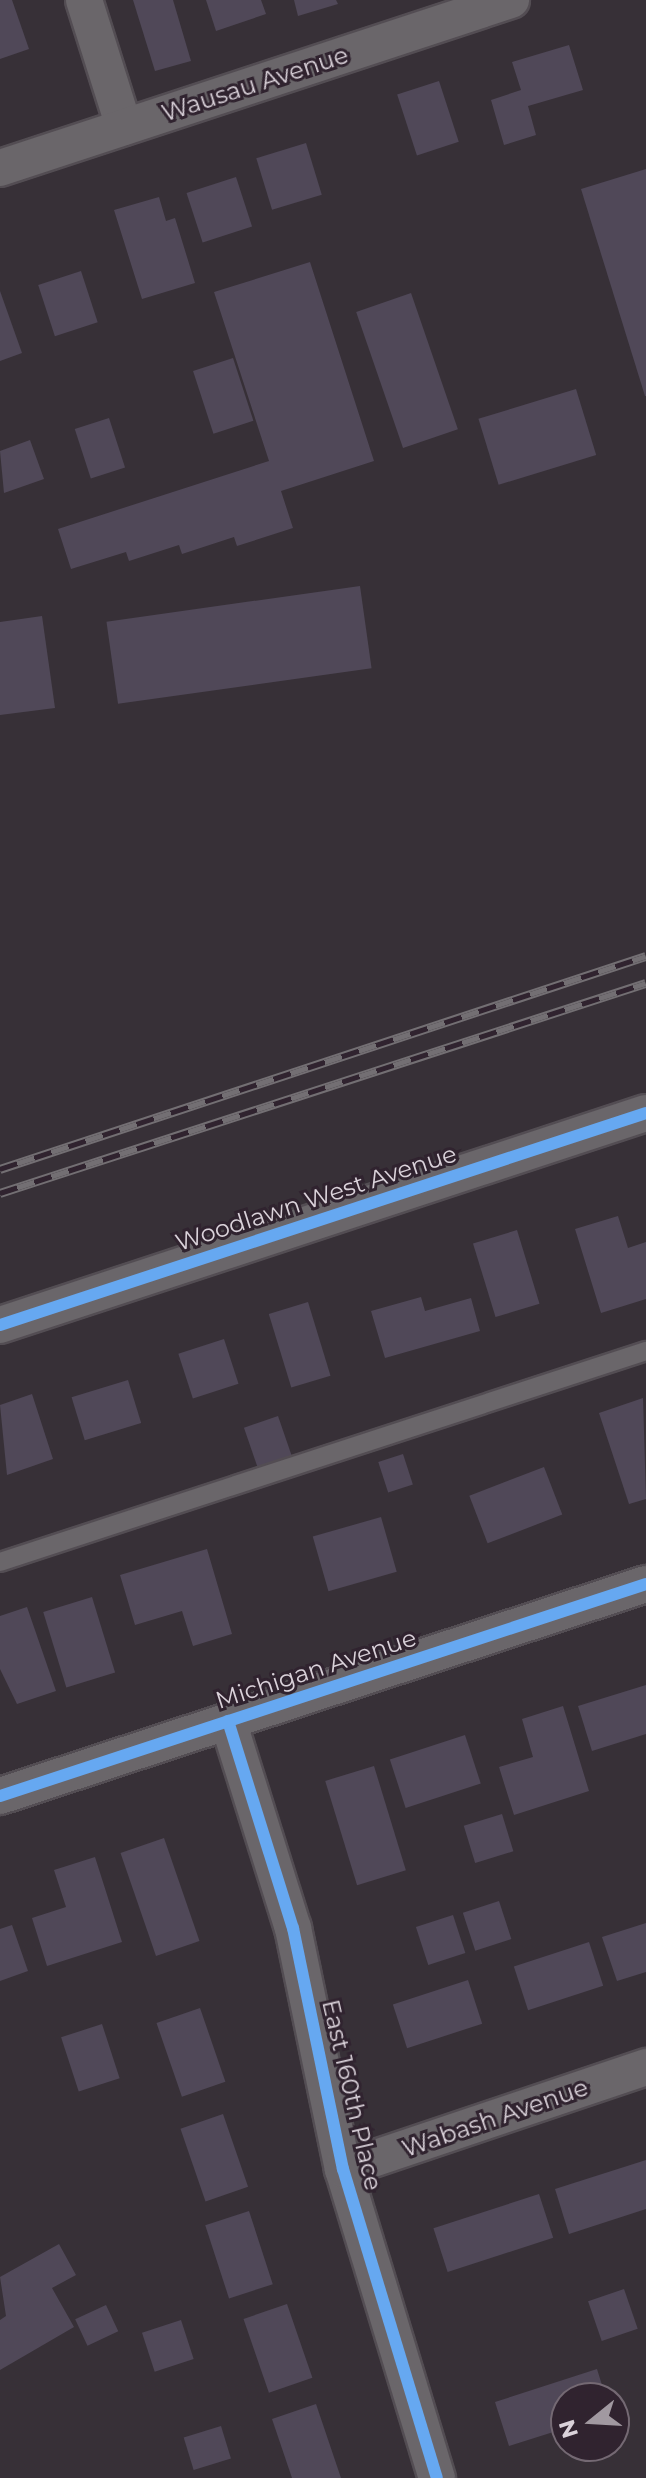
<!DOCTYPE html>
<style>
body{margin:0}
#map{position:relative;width:646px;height:2478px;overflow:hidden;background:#373037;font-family:Montserrat,sans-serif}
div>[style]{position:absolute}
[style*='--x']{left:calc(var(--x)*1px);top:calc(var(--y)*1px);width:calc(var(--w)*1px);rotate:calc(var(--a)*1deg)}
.building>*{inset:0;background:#504858;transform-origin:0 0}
.roads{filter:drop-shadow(2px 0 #534d53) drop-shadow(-2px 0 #534d53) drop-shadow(0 2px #534d53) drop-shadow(0 -2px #534d53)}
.service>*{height:18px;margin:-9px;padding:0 9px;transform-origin:9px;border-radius:9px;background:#6a666a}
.minor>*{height:36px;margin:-18px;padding:0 18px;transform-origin:18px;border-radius:18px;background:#6a666a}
.rail>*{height:9px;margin-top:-4.5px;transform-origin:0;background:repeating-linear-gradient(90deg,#30232f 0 18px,#736f73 0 36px);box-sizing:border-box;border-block:2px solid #736f73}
.cycleway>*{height:12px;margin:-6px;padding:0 6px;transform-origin:6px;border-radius:6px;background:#66a8f1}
span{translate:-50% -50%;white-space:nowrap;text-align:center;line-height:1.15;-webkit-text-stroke:6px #30232f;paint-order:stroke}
.street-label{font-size:24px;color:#dad2da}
.north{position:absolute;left:550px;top:2382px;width:80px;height:80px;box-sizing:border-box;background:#30232f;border:2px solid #746973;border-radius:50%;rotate:252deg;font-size:22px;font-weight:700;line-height:32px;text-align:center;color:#dad2da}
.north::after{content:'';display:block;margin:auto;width:28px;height:36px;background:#a199a1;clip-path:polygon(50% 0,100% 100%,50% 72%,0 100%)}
</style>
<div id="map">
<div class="building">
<i style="clip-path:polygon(0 0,12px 0,29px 49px,0 59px)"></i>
<i style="clip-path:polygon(133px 0,173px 0,191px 61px,155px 71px)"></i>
<i style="clip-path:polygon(206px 0,261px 0,266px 14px,216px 31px)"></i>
<i style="clip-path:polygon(294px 0,336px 0,338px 4px,298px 16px)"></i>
<i style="clip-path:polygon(569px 45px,583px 90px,528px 106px,536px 135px,504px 145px,491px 100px,521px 90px,512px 62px)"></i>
<i style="left:439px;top:81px;width:64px;height:44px;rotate:72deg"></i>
<i style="left:306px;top:143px;width:54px;height:52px;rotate:73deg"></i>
<i style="clip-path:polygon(646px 169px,646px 396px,645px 396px,581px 189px)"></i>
<i style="left:236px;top:177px;width:52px;height:52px;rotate:72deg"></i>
<i style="clip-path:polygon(159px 197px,166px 221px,175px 218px,195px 283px,142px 299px,114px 210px)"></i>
<i style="clip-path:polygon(310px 262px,374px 461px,281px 491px,293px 528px,237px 546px,234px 537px,182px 554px,179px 545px,129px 561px,126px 552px,71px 569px,58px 529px,269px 461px,214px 292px)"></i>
<i style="left:81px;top:271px;width:54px;height:45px;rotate:72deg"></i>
<i style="clip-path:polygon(0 291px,22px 353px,0 361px)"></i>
<i style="left:411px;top:293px;width:144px;height:58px;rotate:71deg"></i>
<i style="left:233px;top:358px;width:66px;height:42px;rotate:72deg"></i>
<i style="left:576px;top:389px;width:69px;height:102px;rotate:73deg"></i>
<i style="left:109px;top:418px;width:52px;height:36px;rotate:72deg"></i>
<i style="clip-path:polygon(30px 440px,44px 479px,4px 493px,0 451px)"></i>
<i style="left:360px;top:586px;width:83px;height:256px;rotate:82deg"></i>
<i style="clip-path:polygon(42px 616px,55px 708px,0 715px,0 622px)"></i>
<i style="clip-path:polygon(618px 1216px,628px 1248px,646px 1242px,646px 1299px,601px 1313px,575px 1229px)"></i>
<i style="left:517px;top:1230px;width:77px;height:46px;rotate:73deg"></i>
<i style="clip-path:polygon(421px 1297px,425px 1311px,471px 1298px,480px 1331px,385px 1358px,371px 1311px)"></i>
<i style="left:308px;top:1302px;width:77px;height:41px;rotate:73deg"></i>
<i style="left:224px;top:1339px;width:47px;height:48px;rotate:72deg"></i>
<i style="left:128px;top:1380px;width:45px;height:59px;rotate:73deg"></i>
<i style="clip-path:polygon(32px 1394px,53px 1459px,7px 1475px,0 1405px)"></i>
<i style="clip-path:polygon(643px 1398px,646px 1499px,629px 1504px,599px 1413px)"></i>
<i style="left:278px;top:1416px;width:42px;height:36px;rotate:71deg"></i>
<i style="left:403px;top:1454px;width:32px;height:26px;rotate:72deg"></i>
<i style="left:544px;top:1467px;width:51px;height:80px;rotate:69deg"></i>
<i style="left:381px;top:1517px;width:57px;height:71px;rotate:74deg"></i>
<i style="clip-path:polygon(207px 1549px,232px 1634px,193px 1646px,182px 1611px,135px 1625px,120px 1575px)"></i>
<i style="left:92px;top:1597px;width:79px;height:51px;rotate:73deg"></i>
<i style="clip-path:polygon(27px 1607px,56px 1691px,17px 1704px,0 1669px,0 1616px)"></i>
<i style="clip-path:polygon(646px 1685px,646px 1734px,592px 1751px,578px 1706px)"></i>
<i style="clip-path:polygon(563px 1706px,589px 1791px,514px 1815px,499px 1767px,533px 1757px,522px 1719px)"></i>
<i style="left:465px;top:1735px;width:51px;height:79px;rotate:72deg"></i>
<i style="left:374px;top:1766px;width:109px;height:51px;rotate:73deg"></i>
<i style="left:502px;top:1814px;width:39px;height:40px;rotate:73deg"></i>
<i style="left:164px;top:1838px;width:109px;height:46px;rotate:71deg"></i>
<i style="clip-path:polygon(95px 1857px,122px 1942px,47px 1966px,32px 1918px,66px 1907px,54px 1870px)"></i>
<i style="left:499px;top:1901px;width:40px;height:38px;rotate:72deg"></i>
<i style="left:453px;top:1915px;width:40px;height:39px;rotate:72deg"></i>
<i style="clip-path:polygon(646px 1923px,646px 1972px,617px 1981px,602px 1937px)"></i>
<i style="clip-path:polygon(12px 1925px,28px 1971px,0 1981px,0 1929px)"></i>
<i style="left:589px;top:1942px;width:46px;height:79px;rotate:72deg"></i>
<i style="left:468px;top:1980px;width:46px;height:79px;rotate:72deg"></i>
<i style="left:200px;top:2008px;width:78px;height:46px;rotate:71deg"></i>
<i style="left:102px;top:2024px;width:57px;height:43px;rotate:72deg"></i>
<i style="left:223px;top:2114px;width:77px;height:45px;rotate:71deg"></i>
<i style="clip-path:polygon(646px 2160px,646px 2209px,569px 2234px,555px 2189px)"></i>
<i style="left:539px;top:2194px;width:46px;height:111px;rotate:72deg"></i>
<i style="left:249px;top:2211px;width:77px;height:46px;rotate:72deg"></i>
<i style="clip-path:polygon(59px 2244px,76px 2275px,52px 2288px,74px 2327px,0 2370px,0 2320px,6px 2316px,0 2277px)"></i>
<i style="left:624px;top:2289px;width:42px;height:38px;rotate:71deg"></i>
<i style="left:287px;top:2304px;width:78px;height:46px;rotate:71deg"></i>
<i style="left:106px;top:2305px;width:29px;height:34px;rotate:65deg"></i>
<i style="left:181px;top:2320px;width:41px;height:41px;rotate:72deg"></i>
<i style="clip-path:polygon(597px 2369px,606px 2398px,566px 2398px,566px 2428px,509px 2446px,495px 2402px)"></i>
<i style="clip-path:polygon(316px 2404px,341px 2478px,292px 2478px,272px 2419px)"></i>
<i style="left:221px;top:2426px;width:34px;height:39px;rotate:73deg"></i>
</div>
<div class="roads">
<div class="service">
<i style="--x:0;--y:1562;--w:680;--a:-18.09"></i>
</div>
<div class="minor">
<i style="--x:84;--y:0;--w:133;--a:72.5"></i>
<i style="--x:0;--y:168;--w:538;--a:-18.2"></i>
<i style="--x:0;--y:1325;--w:680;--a:-18.17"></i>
<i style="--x:228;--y:1721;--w:217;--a:72.6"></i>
<i style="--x:293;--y:1928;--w:246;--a:78.3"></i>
<i style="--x:343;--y:2169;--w:323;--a:73.1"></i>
<i style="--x:0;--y:1796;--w:680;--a:-18.17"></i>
<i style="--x:343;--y:2169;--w:320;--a:-18.6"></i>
</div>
</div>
<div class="rail">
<i style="--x:0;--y:1169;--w:680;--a:-18.25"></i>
<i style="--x:0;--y:1193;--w:679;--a:-18.01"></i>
</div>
<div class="cycleway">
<i style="--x:0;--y:1325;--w:680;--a:-18.17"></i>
<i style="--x:228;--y:1721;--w:217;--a:72.6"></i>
<i style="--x:293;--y:1928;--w:246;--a:78.3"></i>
<i style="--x:343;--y:2169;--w:323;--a:73.1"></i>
<i style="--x:0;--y:1796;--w:680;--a:-18.17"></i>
</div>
<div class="street-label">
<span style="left:255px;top:84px;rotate:-18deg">Wausau Avenue</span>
<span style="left:316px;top:1198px;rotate:-18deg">Woodlawn West Avenue</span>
<span style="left:316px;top:1669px;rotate:-18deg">Michigan Avenue</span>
<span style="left:352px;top:2095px;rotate:77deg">East 160th Place</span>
<span style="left:495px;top:2118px;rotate:-19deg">Wabash Avenue</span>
</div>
<div class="north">N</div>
</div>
